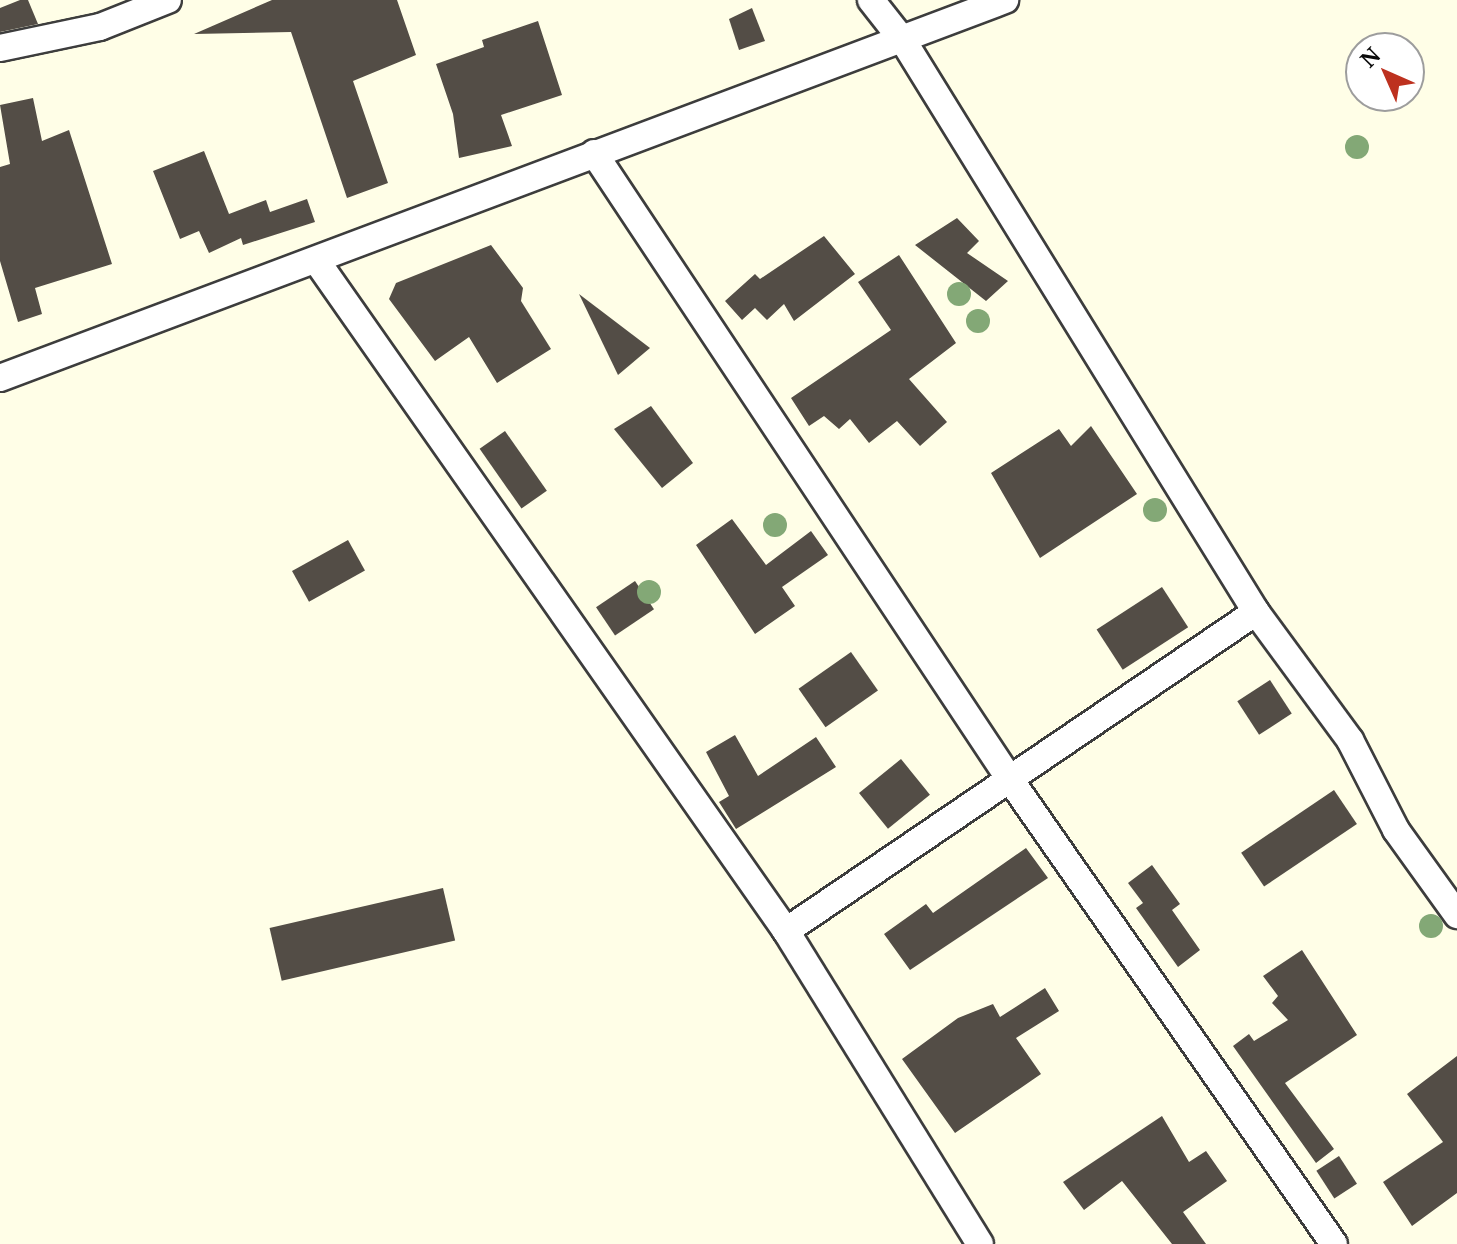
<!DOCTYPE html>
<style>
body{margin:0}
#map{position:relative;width:1457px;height:1244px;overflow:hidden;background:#fffee7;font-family:"Noto Serif",serif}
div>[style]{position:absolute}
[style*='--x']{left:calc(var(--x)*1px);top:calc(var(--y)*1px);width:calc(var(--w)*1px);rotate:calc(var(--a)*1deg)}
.building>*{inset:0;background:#534d46;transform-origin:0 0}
.roads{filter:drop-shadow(2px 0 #3d3d3d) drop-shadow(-2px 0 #3d3d3d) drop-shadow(0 2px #3d3d3d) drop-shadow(0 -2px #3d3d3d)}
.minor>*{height:26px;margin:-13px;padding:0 13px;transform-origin:13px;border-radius:13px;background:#fff}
.trees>*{width:24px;height:24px;margin:-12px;border-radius:50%;background:#83a876}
span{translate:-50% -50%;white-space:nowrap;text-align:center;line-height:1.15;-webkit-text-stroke:8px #fff;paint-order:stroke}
.north{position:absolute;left:1345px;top:32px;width:80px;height:80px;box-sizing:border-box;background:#fff;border:2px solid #9d9d9d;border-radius:50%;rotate:315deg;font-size:22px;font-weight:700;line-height:32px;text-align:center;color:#0a0a0a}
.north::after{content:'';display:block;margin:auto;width:28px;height:36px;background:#bd311f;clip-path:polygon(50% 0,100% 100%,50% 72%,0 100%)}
</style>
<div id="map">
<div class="building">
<i style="clip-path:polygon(20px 0,28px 0,38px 24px,0 32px,0 8px)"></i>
<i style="clip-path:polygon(272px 0,397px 0,416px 55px,353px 81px,388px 183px,347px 198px,291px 32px,194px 34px)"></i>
<i style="clip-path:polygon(752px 8px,765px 41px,739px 50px,729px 19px)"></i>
<i style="clip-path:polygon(538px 21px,562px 95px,501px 115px,512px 146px,459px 158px,453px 114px,436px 64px,484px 47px,482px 40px)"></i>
<i style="clip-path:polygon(33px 98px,42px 141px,69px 130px,112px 264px,35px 288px,42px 314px,18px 322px,0 261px,0 167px,10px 164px,0 105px)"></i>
<i style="clip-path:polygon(204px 151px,229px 214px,266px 200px,270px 212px,307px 199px,315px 222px,243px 245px,241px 238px,209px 253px,199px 231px,180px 239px,153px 171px)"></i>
<i style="clip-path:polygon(957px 218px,979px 241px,967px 253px,1008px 281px,986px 301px,915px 245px)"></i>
<i style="clip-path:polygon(824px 236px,855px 274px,794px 321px,784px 304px,767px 320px,755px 308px,742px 320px,725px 301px,755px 274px,760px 279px)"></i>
<i style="clip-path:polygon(491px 245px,523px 288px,521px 301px,551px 349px,497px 383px,469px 337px,435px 361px,389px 299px,396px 283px)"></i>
<i style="clip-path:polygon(899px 255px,956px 343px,909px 379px,947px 422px,920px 446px,897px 421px,869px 443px,850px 419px,839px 429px,824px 416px,809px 426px,791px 398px,891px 330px,858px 282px)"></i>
<i style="clip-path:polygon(579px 294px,650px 348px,618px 375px)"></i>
<i style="clip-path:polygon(651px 406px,693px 463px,662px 488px,614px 429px)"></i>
<i style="clip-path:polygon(1091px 426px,1137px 494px,1040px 558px,991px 473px,1059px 429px,1071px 446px)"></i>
<i style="left:505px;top:431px;width:73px;height:31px;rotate:55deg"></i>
<i style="clip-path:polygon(732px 519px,766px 565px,811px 531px,828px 555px,782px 587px,795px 606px,755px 634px,696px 545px)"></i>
<i style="left:348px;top:540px;width:35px;height:64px;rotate:61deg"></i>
<i style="left:635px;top:581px;width:34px;height:47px;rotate:56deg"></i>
<i style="left:1162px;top:587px;width:48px;height:78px;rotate:57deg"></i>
<i style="left:851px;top:652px;width:47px;height:64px;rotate:55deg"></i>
<i style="left:1270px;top:680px;width:40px;height:39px;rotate:57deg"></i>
<i style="clip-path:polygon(735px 735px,758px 776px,816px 737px,836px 767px,736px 829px,719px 802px,729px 796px,706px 752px)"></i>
<i style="left:901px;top:759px;width:46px;height:54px;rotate:51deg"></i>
<i style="left:1334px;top:790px;width:41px;height:112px;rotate:56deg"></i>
<i style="clip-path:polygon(1026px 848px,1048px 878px,910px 970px,884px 934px,926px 904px,933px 913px)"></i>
<i style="clip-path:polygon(1152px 865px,1180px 904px,1172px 910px,1200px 950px,1178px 967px,1136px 908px,1143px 903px,1128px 883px)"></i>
<i style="left:443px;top:888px;width:54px;height:178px;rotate:77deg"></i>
<i style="clip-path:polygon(1302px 950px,1357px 1035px,1285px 1083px,1334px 1149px,1316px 1163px,1233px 1046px,1249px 1034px,1254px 1041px,1288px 1020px,1272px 1003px,1278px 996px,1263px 976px)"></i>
<i style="clip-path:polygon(1045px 988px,1059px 1011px,1016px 1038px,1041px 1074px,955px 1133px,902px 1059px,958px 1018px,993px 1004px,1000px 1017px)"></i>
<i style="clip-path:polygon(1457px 1056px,1457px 1193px,1412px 1226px,1383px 1182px,1443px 1142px,1407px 1094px)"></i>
<i style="clip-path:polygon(1162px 1116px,1189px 1162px,1206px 1151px,1227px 1181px,1183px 1212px,1206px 1244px,1172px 1244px,1122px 1181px,1084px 1210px,1063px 1182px)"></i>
<i style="left:1339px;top:1156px;width:33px;height:27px;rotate:57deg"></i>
</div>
<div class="roads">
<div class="minor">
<i style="--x:871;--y:0;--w:53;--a:51.8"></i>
<i style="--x:904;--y:42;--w:670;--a:58.3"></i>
<i style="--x:1256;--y:612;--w:159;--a:53.7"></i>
<i style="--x:1350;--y:740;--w:101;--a:62.9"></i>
<i style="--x:1396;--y:830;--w:105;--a:54.3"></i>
<i style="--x:0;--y:48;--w:102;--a:-11.9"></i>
<i style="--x:100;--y:27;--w:73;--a:-21.7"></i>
<i style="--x:594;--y:153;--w:750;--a:56.42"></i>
<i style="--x:1009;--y:778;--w:568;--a:55.11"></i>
<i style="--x:316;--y:260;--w:819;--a:54.99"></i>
<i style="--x:786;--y:931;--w:368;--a:58.2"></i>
<i style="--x:0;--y:378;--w:1074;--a:-20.61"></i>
<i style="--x:786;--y:931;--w:568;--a:-34.17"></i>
</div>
</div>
<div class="trees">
<i style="left:1357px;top:147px"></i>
<i style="left:959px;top:294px"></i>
<i style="left:978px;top:321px"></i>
<i style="left:1155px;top:510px"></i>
<i style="left:775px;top:525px"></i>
<i style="left:649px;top:592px"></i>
<i style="left:1431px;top:926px"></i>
</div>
<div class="north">N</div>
</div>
